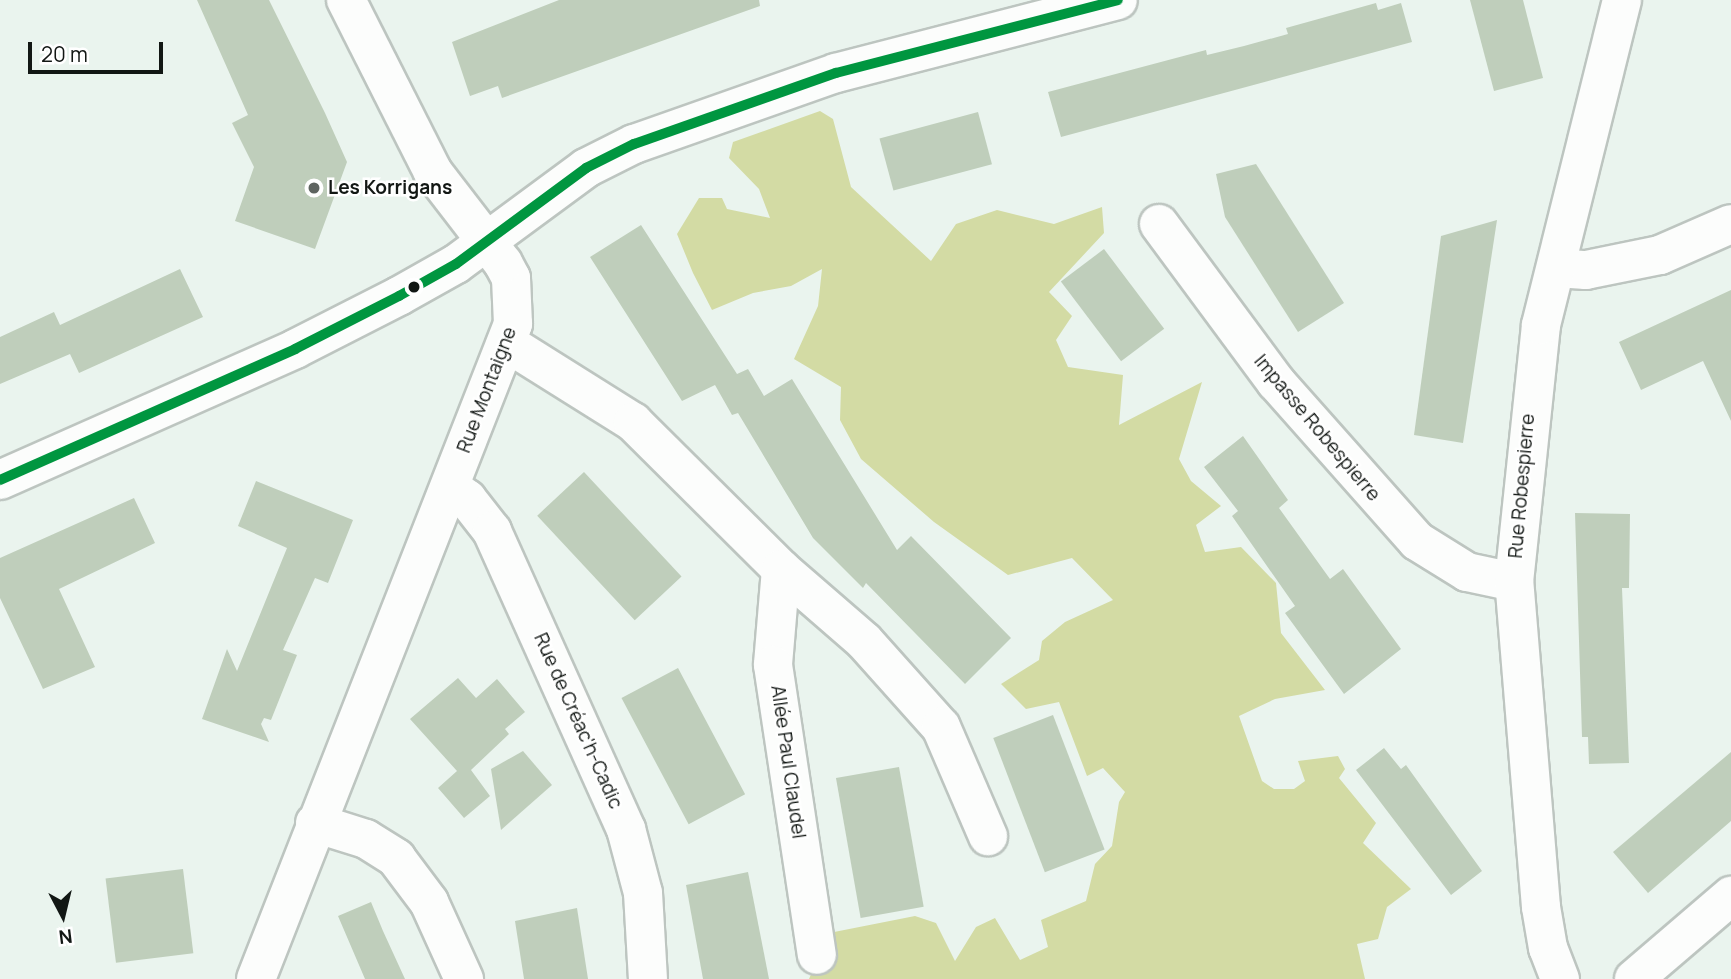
<!DOCTYPE html>
<meta charset="utf-8">
<style>
body{margin:0}
#map{position:relative;width:1731px;height:979px;overflow:hidden;background:#eaf4ee;font-family:Manrope,sans-serif}
div>[style]{position:absolute}
[style*='--x']{left:calc(var(--x)*1px);top:calc(var(--y)*1px);width:calc(var(--w)*1px);rotate:calc(var(--a)*1deg)}
.forest>*{inset:0;background:#d3dba4}
.building>*{inset:0;background:#bfcebb;transform-origin:0 0}
.roads{filter:drop-shadow(2px 0 #bdc5c0) drop-shadow(-2px 0 #bdc5c0) drop-shadow(0 2px #bdc5c0) drop-shadow(0 -2px #bdc5c0)}
.minor>*{height:38px;margin:-19px;padding:0 19px;transform-origin:19px;border-radius:19px;background:#fcfdfc}
.bus-1>*{height:10px;margin:-5px;padding:0 5px;transform-origin:5px;border-radius:5px;background:#009640}
.dots>*{width:19px;height:19px;translate:-50% -50%;box-sizing:border-box;border:4px solid #fff;border-radius:50%}
span{translate:-50% -50%;white-space:nowrap;text-align:center;line-height:1.15;-webkit-text-stroke:5px #fff;paint-order:stroke}
.poi-label{font-size:19px;color:#121714;font-weight:700}
.left{translate:0 -50%;text-align:left}
.street-label{font-size:19px;color:#121714}
.north{position:absolute;left:28px;top:881px;width:70px;height:70px;-webkit-text-stroke:5px #fff;paint-order:stroke;rotate:173deg;font-size:19px;font-weight:700;line-height:28px;text-align:center;color:#121714}
.north::after{content:'';display:block;margin:auto;width:24px;height:32px;background:#121714;clip-path:polygon(50% 0,100% 100%,50% 72%,0 100%)}
.scale{position:absolute;left:28px;top:42px;width:135px;height:32px;box-sizing:border-box;border:4px solid #121714;border-top:0;padding-left:9px;font-size:21px;line-height:24px;white-space:nowrap;color:#121714;-webkit-text-stroke:5px #fff;paint-order:stroke}
</style>
<div id="map">
<div class="forest">
<i style="clip-path:polygon(820px 111px,833px 119px,851px 187px,931px 261px,956px 224px,997px 210px,1054px 224px,1102px 207px,1104px 233px,1049px 292px,1072px 316px,1056px 340px,1068px 367px,1123px 375px,1119px 425px,1202px 382px,1179px 459px,1191px 481px,1221px 506px,1196px 525px,1205px 552px,1241px 547px,1276px 583px,1281px 633px,1325px 690px,1275px 699px,1239px 716px,1262px 781px,1274px 789px,1294px 789px,1305px 781px,1298px 761px,1338px 756px,1345px 769px,1339px 778px,1376px 823px,1363px 843px,1411px 889px,1387px 907px,1378px 939px,1357px 944px,1365px 979px,809px 979px,829px 933px,915px 916px,936px 923px,955px 961px,976px 927px,995px 918px,1020px 960px,1048px 947px,1041px 920px,1086px 901px,1095px 864px,1112px 846px,1119px 802px,1125px 792px,1103px 768px,1087px 776px,1059px 702px,1026px 709px,1001px 684px,1039px 660px,1042px 641px,1065px 622px,1113px 600px,1072px 558px,1008px 575px,934px 522px,861px 459px,840px 420px,841px 387px,794px 359px,818px 306px,822px 269px,791px 286px,753px 293px,712px 310px,693px 273px,677px 234px,699px 198px,722px 198px,727px 209px,770px 218px,759px 189px,729px 158px,733px 142px)"></i>
</div>
<div class="building">
<i style="clip-path:polygon(197px 0,269px 0,325px 113px,347px 162px,315px 249px,235px 221px,254px 167px,232px 123px,248px 115px)"></i>
<i style="clip-path:polygon(559px 0,759px 0,760px 6px,502px 98px,498px 86px,470px 96px,452px 42px)"></i>
<i style="clip-path:polygon(1470px 0,1523px 0,1543px 78px,1494px 91px)"></i>
<i style="clip-path:polygon(1376px 3px,1378px 10px,1401px 3px,1412px 42px,1061px 137px,1048px 92px,1206px 50px,1207px 55px,1244px 46px,1288px 34px,1286px 28px)"></i>
<i style="left:978px;top:112px;width:54px;height:102px;rotate:75deg"></i>
<i style="clip-path:polygon(1256px 164px,1344px 303px,1298px 332px,1225px 217px,1216px 174px)"></i>
<i style="clip-path:polygon(1497px 220px,1463px 443px,1414px 435px,1441px 236px)"></i>
<i style="clip-path:polygon(641px 225px,737px 374px,748px 369px,764px 396px,792px 379px,897px 550px,911px 536px,1011px 638px,965px 684px,866px 583px,863px 588px,813px 538px,738px 413px,732px 415px,715px 385px,682px 401px,590px 257px)"></i>
<i style="left:1104px;top:249px;width:100px;height:54px;rotate:53deg"></i>
<i style="clip-path:polygon(180px 269px,203px 317px,79px 373px,70px 354px,0 384px,0 337px,54px 312px,60px 325px)"></i>
<i style="clip-path:polygon(1731px 290px,1731px 421px,1703px 361px,1641px 390px,1619px 342px)"></i>
<i style="clip-path:polygon(1243px 436px,1288px 500px,1279px 508px,1330px 579px,1343px 569px,1401px 649px,1344px 694px,1285px 613px,1295px 606px,1232px 516px,1238px 511px,1204px 467px)"></i>
<i style="left:584px;top:472px;width:143px;height:64px;rotate:47deg"></i>
<i style="clip-path:polygon(256px 481px,353px 520px,328px 583px,315px 578px,283px 650px,297px 655px,271px 720px,264px 718px,261px 724px,269px 742px,202px 719px,227px 649px,237px 671px,287px 548px,238px 526px)"></i>
<i style="clip-path:polygon(134px 498px,155px 543px,59px 589px,95px 667px,43px 689px,0 598px,0 558px)"></i>
<i style="clip-path:polygon(1575px 513px,1630px 514px,1629px 588px,1622px 588px,1629px 763px,1589px 764px,1588px 737px,1582px 737px)"></i>
<i style="left:678px;top:668px;width:143px;height:64px;rotate:62deg"></i>
<i style="clip-path:polygon(458px 678px,476px 698px,497px 679px,525px 712px,505px 729px,509px 734px,471px 770px,490px 796px,464px 818px,438px 788px,457px 771px,410px 719px)"></i>
<i style="left:1053px;top:715px;width:144px;height:64px;rotate:69deg"></i>
<i style="clip-path:polygon(1384px 748px,1401px 769px,1406px 765px,1482px 871px,1451px 895px,1356px 770px)"></i>
<i style="clip-path:polygon(523px 751px,552px 785px,501px 830px,491px 769px)"></i>
<i style="clip-path:polygon(1731px 752px,1731px 821px,1648px 893px,1613px 852px)"></i>
<i style="left:899px;top:767px;width:142px;height:64px;rotate:80deg"></i>
<i style="left:183px;top:869px;width:85px;height:78px;rotate:83deg"></i>
<i style="clip-path:polygon(748px 872px,769px 979px,703px 979px,686px 885px)"></i>
<i style="clip-path:polygon(371px 902px,383px 931px,405px 979px,365px 979px,338px 916px)"></i>
<i style="clip-path:polygon(577px 908px,588px 979px,524px 979px,515px 921px)"></i>
</div>
<div class="roads">
<div class="minor">
<i style="--x:1159;--y:224;--w:197;--a:53.5"></i>
<i style="--x:1276;--y:382;--w:213;--a:48.4"></i>
<i style="--x:1417;--y:541;--w:59;--a:31.8"></i>
<i style="--x:1467;--y:572;--w:48;--a:12"></i>
<i style="--x:1556;--y:268;--w:30;--a:4"></i>
<i style="--x:1586;--y:270;--w:76;--a:-11.5"></i>
<i style="--x:1660;--y:255;--w:77;--a:-23.6"></i>
<i style="--x:507;--y:343;--w:149;--a:32.1"></i>
<i style="--x:633;--y:422;--w:209;--a:44.8"></i>
<i style="--x:781;--y:569;--w:110;--a:40.9"></i>
<i style="--x:864;--y:641;--w:115;--a:48.2"></i>
<i style="--x:941;--y:727;--w:119;--a:66.7"></i>
<i style="--x:0;--y:480;--w:323;--a:-23.9"></i>
<i style="--x:295;--y:349;--w:117;--a:-27"></i>
<i style="--x:399;--y:296;--w:65;--a:-29.3"></i>
<i style="--x:456;--y:264;--w:162;--a:-36.4"></i>
<i style="--x:586;--y:168;--w:54;--a:-26.6"></i>
<i style="--x:634;--y:144;--w:214;--a:-19.4"></i>
<i style="--x:836;--y:73;--w:291;--a:-14.5"></i>
<i style="--x:450;--y:487;--w:21;--a:35"></i>
<i style="--x:467;--y:499;--w:41;--a:52"></i>
<i style="--x:492;--y:531;--w:327;--a:65.8"></i>
<i style="--x:626;--y:829;--w:66;--a:75.1"></i>
<i style="--x:643;--y:893;--w:86;--a:86.7"></i>
<i style="--x:781;--y:569;--w:96;--a:94.8"></i>
<i style="--x:773;--y:665;--w:293;--a:81.4"></i>
<i style="--x:315;--y:823;--w:53;--a:17.4"></i>
<i style="--x:366;--y:839;--w:36;--a:32"></i>
<i style="--x:396;--y:858;--w:55;--a:53.1"></i>
<i style="--x:429;--y:902;--w:85;--a:65.6"></i>
<i style="--x:256;--y:979;--w:704;--a:-68.58"></i>
<i style="--x:513;--y:324;--w:46;--a:-92.5"></i>
<i style="--x:511;--y:278;--w:17;--a:-118"></i>
<i style="--x:503;--y:263;--w:115;--a:-127.6"></i>
<i style="--x:433;--y:172;--w:193;--a:-116.8"></i>
<i style="--x:1560;--y:979;--w:33;--a:-111"></i>
<i style="--x:1548;--y:948;--w:42;--a:-99.7"></i>
<i style="--x:1541;--y:907;--w:326;--a:-94.7"></i>
<i style="--x:1514;--y:582;--w:258;--a:-84"></i>
<i style="--x:1541;--y:325;--w:335;--a:-76"></i>
<i style="--x:1634;--y:979;--w:128;--a:-40.6"></i>
</div>
</div>
<div class="bus-1">
<i style="--x:0;--y:480;--w:323;--a:-23.9"></i>
<i style="--x:295;--y:349;--w:117;--a:-27"></i>
<i style="--x:399;--y:296;--w:65;--a:-29.3"></i>
<i style="--x:456;--y:264;--w:162;--a:-36.4"></i>
<i style="--x:586;--y:168;--w:54;--a:-26.6"></i>
<i style="--x:634;--y:144;--w:214;--a:-19.4"></i>
<i style="--x:836;--y:73;--w:291;--a:-14.5"></i>
</div>
<div class="dots">
<i style="left:314px;top:188px;background:#5e6460"></i>
<i style="left:414px;top:287px;background:#121714"></i>
</div>
<div class="poi-label">
<span class="left" style="left:328px;top:188px">Les Korrigans</span>
</div>
<div class="street-label">
<span style="left:487px;top:390px;rotate:-69deg">Rue Montaigne</span>
<span style="left:1317px;top:428px;rotate:50deg">Impasse Robespierre</span>
<span style="left:1522px;top:486px;rotate:-85deg">Rue Robespierre</span>
<span style="left:578px;top:721px;rotate:66deg">Rue de Créac'h-Cadic</span>
<span style="left:788px;top:762px;rotate:82deg">Allée Paul Claudel</span>
</div>
<div class="north">N</div>
<div class="scale">20 m</div>
</div>
